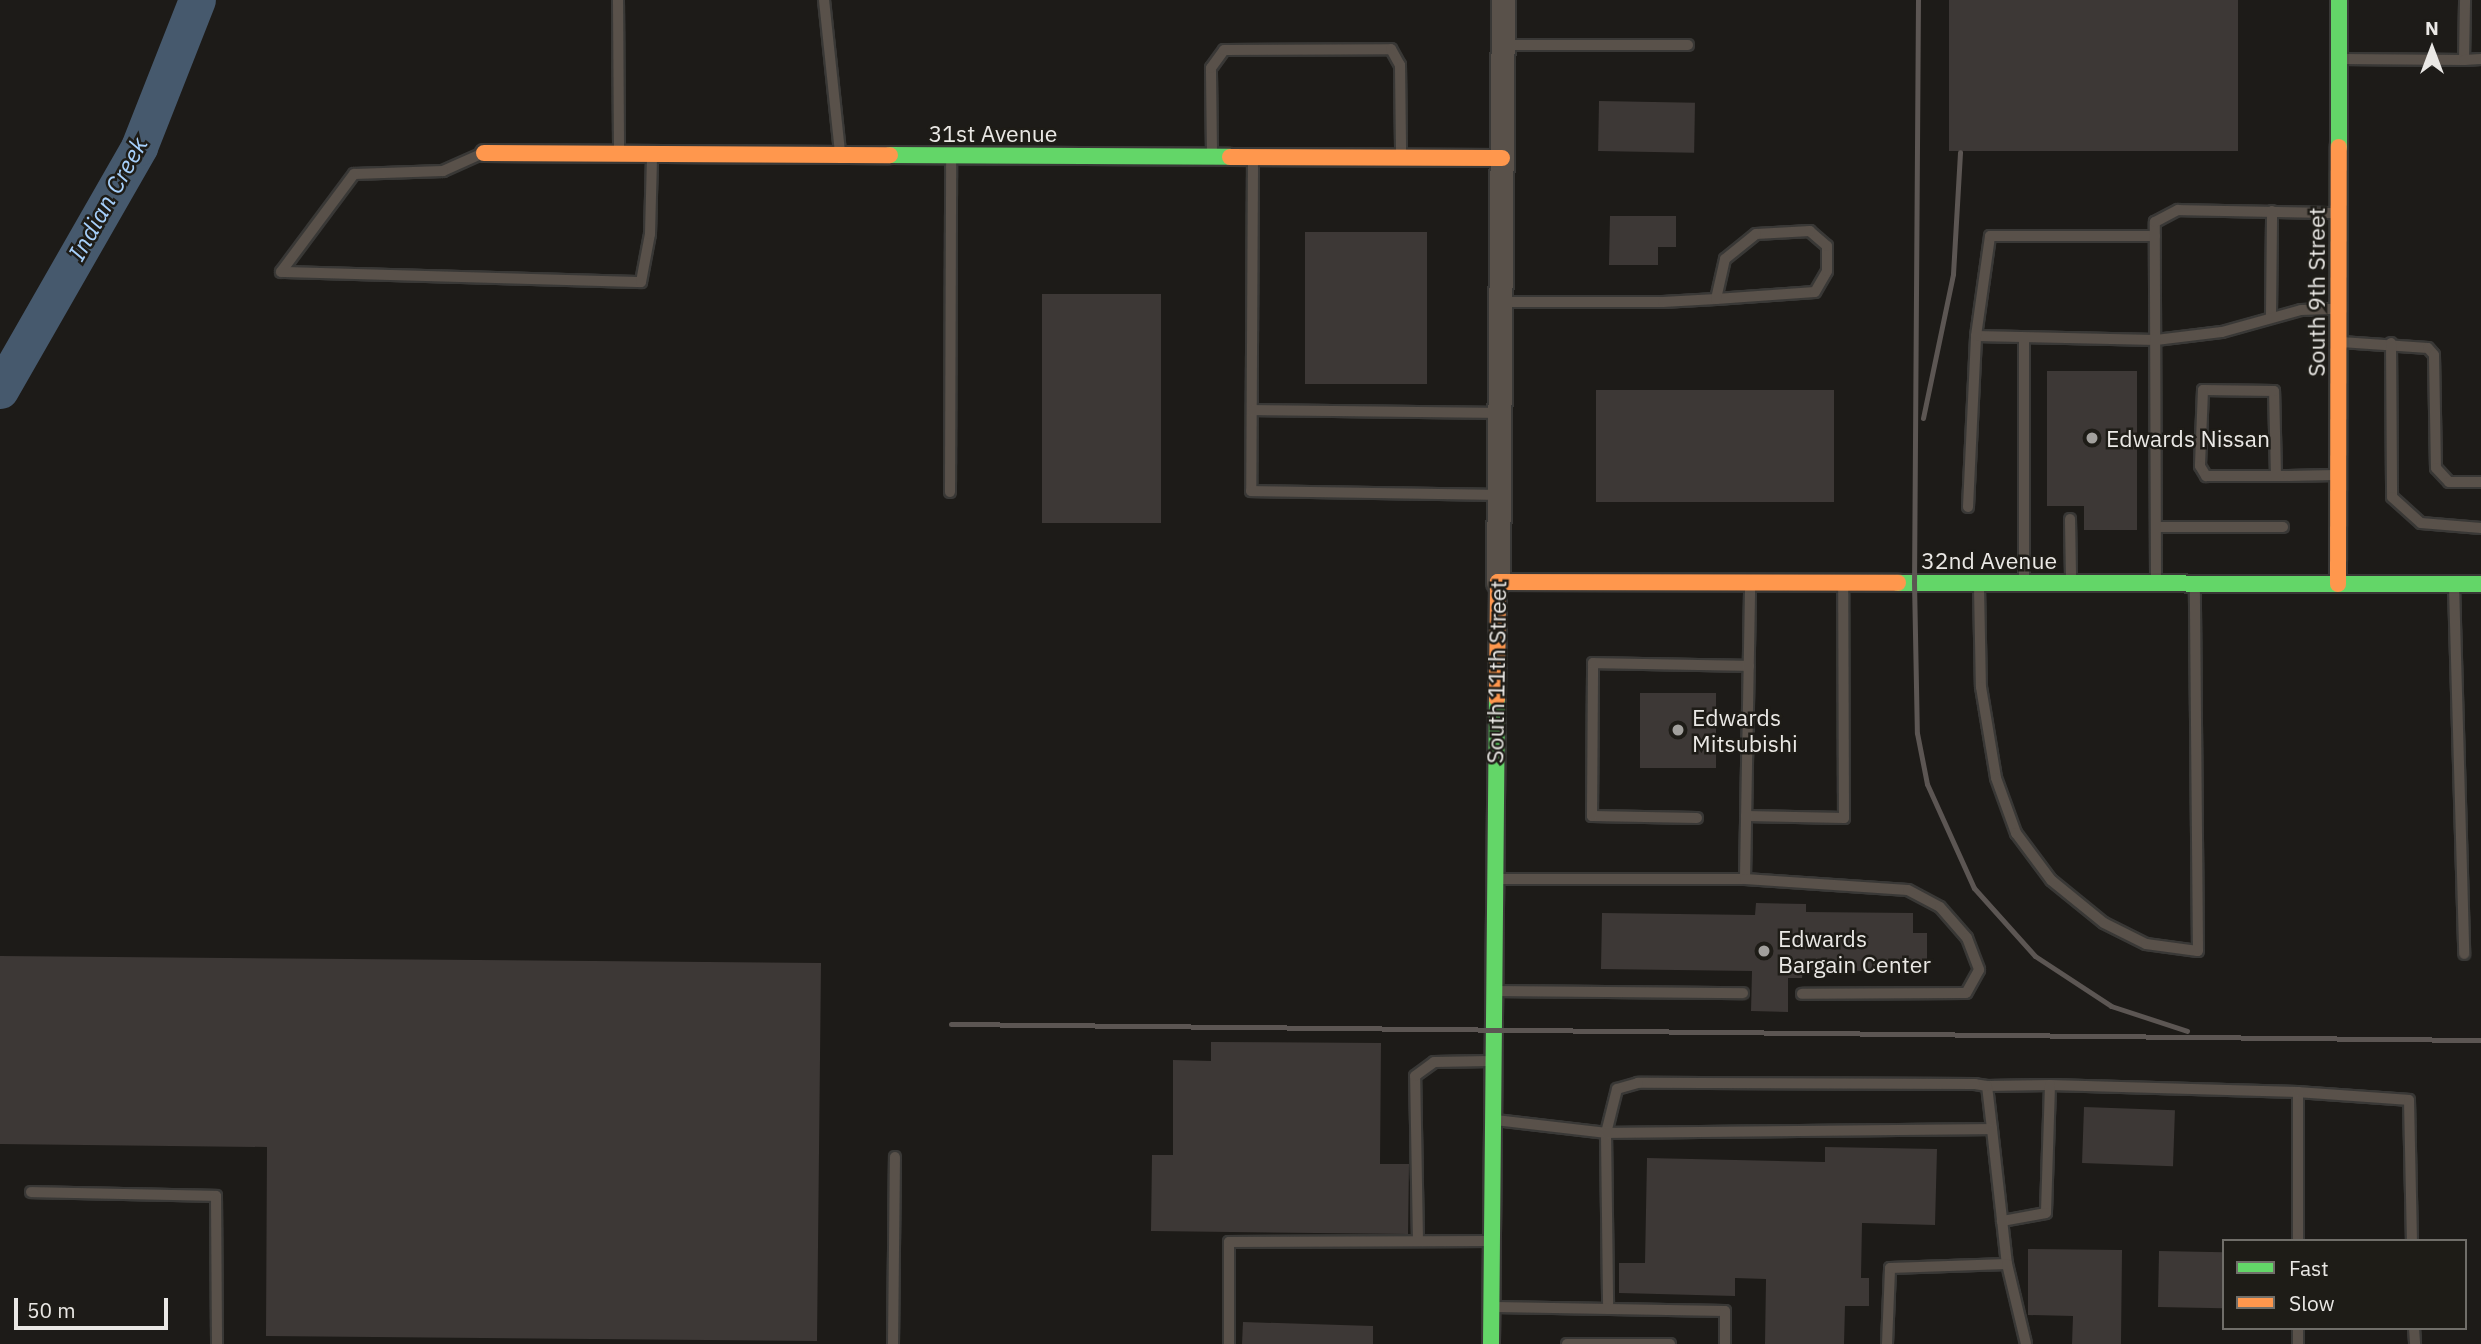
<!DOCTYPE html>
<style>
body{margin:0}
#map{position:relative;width:2481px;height:1344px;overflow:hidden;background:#1d1b18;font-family:"IBM Plex Sans",sans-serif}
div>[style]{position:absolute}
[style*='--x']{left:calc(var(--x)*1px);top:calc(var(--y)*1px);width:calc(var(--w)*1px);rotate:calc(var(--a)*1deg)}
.river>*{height:37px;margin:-18.5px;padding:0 18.5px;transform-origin:18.5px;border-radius:18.5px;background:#46596d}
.building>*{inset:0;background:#3d3836;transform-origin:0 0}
.roads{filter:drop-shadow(2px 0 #393836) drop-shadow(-2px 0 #393836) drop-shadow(0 2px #393836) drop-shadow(0 -2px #393836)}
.lane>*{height:10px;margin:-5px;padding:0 5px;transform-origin:5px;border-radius:5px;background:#59514a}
.street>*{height:23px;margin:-11.5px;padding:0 11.5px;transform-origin:11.5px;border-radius:11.5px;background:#59514a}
.fast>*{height:16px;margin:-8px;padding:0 8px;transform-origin:8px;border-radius:8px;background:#63d668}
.slow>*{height:16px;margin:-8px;padding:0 8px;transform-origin:8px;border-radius:8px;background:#ff974d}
.rail>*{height:5px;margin:-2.5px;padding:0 2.5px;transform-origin:2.5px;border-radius:2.5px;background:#5c5653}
.dots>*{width:19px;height:19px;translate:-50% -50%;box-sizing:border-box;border:4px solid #1e1c17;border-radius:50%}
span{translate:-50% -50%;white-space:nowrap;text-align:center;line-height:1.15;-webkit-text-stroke:5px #1e1c17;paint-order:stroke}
.street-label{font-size:23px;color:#eae8e5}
.poi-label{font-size:23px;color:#eae8e5}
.left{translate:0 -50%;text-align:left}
.water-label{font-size:24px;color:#a7d0fb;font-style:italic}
.legend{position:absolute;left:2222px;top:1239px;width:245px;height:91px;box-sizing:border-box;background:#1e1c17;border:2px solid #706e69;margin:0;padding:9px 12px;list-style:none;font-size:21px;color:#eae8e5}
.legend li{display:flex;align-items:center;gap:14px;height:35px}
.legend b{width:35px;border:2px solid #706e69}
.north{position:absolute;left:2397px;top:14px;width:70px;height:70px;-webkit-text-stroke:5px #1e1c17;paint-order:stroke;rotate:0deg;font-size:19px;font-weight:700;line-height:28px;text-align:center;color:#eae8e5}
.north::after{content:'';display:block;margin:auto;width:24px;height:32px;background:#eae8e5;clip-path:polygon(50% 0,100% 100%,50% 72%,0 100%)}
.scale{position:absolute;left:14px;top:1298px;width:154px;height:32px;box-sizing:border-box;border:4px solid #eae8e5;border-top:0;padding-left:9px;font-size:21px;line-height:24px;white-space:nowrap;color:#eae8e5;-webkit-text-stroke:5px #1e1c17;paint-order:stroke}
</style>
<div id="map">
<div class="river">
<i style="--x:0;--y:390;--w:280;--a:-60.2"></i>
<i style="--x:139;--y:147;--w:158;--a:-68.5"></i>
</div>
<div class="building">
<i style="left:1949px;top:0;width:289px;height:151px"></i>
<i style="left:1599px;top:101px;width:96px;height:50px;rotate:1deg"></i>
<i style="clip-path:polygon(1610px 216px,1676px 216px,1676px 247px,1658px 247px,1658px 265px,1609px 265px)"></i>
<i style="left:1305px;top:232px;width:122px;height:152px"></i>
<i style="left:1161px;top:294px;width:229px;height:119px;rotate:90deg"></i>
<i style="clip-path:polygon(2047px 371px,2137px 371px,2137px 530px,2084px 530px,2084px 506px,2047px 506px)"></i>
<i style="left:1596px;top:390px;width:238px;height:112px"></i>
<i style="left:1640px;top:693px;width:76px;height:75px"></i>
<i style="clip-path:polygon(1756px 903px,1806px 904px,1806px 912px,1913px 913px,1913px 933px,1927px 933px,1927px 972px,1803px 970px,1802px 978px,1788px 978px,1788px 1012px,1751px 1011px,1752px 971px,1601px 969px,1602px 913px,1755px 915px)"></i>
<i style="clip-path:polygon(0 956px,821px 963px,817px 1341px,266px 1336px,267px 1147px,0 1144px)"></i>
<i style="clip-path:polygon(1211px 1042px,1381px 1043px,1380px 1164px,1409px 1164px,1408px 1234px,1151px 1231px,1152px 1155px,1173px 1155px,1173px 1060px,1211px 1061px)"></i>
<i style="left:2084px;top:1107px;width:91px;height:56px;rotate:2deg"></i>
<i style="clip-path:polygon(1825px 1147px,1937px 1149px,1935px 1225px,1862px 1223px,1861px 1278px,1869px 1278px,1869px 1306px,1845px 1306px,1844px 1344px,1765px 1344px,1766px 1279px,1735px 1278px,1735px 1296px,1619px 1293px,1619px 1263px,1645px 1263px,1647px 1158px,1825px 1162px)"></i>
<i style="clip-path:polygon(2028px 1249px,2122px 1250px,2121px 1344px,2072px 1344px,2073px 1316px,2028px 1315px)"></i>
<i style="left:2159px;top:1251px;width:65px;height:56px;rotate:1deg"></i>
<i style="clip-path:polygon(1243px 1322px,1373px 1326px,1373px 1344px,1242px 1344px)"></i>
</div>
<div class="roads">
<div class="lane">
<i style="--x:618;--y:0;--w:151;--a:89.6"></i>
<i style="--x:824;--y:0;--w:153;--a:84"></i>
<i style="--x:1503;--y:45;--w:185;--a:0"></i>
<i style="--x:2341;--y:59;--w:123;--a:0.5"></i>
<i style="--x:2464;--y:60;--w:60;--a:-89"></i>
<i style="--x:2464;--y:60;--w:17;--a:-3"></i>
<i style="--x:481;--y:154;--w:42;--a:155.9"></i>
<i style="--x:443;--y:171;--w:89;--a:178.1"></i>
<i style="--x:354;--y:174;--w:122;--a:126.7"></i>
<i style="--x:281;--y:272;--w:360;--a:1.6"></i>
<i style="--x:641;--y:282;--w:49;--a:-79.4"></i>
<i style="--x:650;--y:234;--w:77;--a:-88.5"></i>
<i style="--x:1212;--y:154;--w:86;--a:-90.7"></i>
<i style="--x:1211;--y:68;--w:22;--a:-54"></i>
<i style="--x:1224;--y:50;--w:167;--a:-0.3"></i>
<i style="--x:1391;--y:49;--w:18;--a:61"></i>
<i style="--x:1400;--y:65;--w:88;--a:89.3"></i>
<i style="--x:1253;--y:160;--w:331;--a:90.3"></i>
<i style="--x:1251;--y:491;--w:247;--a:0.9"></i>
<i style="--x:1501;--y:302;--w:162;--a:0"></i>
<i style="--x:1663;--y:302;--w:53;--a:-3.2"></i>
<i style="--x:1716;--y:299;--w:99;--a:-4"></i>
<i style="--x:1815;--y:292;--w:24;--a:-60"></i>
<i style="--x:1827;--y:271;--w:25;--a:-90"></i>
<i style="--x:1827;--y:246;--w:23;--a:-139"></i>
<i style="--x:1810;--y:231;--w:54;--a:176.8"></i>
<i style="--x:1756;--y:234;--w:40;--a:141"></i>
<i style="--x:1725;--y:259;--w:41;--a:102.7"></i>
<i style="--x:2271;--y:315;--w:104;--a:-89.4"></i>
<i style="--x:1976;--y:336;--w:180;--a:1.3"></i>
<i style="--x:2156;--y:340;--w:66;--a:-6.9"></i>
<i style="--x:2222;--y:332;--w:82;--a:-15.6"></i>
<i style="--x:2301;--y:310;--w:35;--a:-2"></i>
<i style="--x:2341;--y:342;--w:87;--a:3.9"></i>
<i style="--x:2428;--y:348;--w:9;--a:49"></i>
<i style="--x:2434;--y:355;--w:113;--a:89"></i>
<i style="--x:2436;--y:468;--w:19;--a:47"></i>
<i style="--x:2449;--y:482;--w:32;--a:0"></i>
<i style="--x:2391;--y:343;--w:154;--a:89.6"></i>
<i style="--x:2392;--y:497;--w:39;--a:42"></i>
<i style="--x:2421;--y:523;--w:60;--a:4.8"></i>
<i style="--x:1252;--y:410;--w:247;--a:0.7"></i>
<i style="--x:2276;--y:476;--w:85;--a:-91.3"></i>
<i style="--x:2274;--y:391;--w:71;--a:-179.2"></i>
<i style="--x:2203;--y:390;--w:76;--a:92.3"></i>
<i style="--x:2200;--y:466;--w:12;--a:59"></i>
<i style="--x:2206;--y:476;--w:82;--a:0"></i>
<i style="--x:2288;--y:476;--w:47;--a:-1.2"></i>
<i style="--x:950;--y:492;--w:333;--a:-89.8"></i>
<i style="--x:1968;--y:507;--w:171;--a:-87.3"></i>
<i style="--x:1976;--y:336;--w:101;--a:-82"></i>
<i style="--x:1990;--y:236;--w:165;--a:0"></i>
<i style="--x:2070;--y:519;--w:60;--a:89"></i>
<i style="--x:2156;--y:527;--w:127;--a:0"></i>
<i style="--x:2024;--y:580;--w:242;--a:-90"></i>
<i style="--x:2156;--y:580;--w:358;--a:-90.2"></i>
<i style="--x:2155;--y:222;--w:26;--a:-28"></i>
<i style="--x:2178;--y:210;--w:158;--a:1.1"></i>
<i style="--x:2454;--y:586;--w:368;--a:88.4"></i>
<i style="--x:1979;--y:587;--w:100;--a:88.9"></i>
<i style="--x:1981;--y:687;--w:92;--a:80.6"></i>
<i style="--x:1996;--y:778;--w:59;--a:70"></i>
<i style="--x:2016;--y:833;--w:59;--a:53.3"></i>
<i style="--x:2051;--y:880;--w:68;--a:39.1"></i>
<i style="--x:2104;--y:923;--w:47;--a:26.6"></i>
<i style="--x:2146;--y:944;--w:52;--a:7.7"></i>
<i style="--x:2198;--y:951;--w:365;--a:-90.5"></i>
<i style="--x:1746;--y:816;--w:98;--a:1.2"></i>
<i style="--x:1844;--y:818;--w:233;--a:-90.2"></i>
<i style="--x:1697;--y:818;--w:105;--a:-178.9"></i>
<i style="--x:1592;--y:816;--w:153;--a:-89.6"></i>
<i style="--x:1593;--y:663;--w:156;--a:1.1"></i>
<i style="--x:1498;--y:879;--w:247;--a:0"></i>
<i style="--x:1745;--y:879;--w:294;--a:-89"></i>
<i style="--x:1745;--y:879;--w:163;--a:3.9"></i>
<i style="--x:1908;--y:890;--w:36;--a:28"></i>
<i style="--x:1940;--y:907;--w:41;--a:48.9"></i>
<i style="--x:1967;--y:938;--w:34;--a:69"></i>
<i style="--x:1979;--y:970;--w:26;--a:119"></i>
<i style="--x:1966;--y:993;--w:164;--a:179.7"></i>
<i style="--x:1497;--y:991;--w:246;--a:0.5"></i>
<i style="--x:2050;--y:1085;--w:248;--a:1.6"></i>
<i style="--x:1987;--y:1086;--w:63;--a:-0.9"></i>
<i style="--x:2050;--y:1085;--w:128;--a:91.8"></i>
<i style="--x:2046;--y:1213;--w:45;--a:169.7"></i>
<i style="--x:1496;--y:1120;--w:111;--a:6.7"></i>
<i style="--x:1606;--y:1133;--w:176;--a:89.3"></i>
<i style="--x:1992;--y:1129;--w:43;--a:-96.6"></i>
<i style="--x:1987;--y:1086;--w:12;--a:-171"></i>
<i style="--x:1975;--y:1084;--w:337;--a:-179.8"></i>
<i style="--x:1638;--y:1083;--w:22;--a:164"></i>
<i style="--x:1617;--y:1089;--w:45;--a:104"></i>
<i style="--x:1606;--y:1133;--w:386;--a:-0.6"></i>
<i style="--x:1992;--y:1129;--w:136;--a:83.7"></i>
<i style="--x:31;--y:1192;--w:185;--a:1.2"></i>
<i style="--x:216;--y:1196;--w:148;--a:89.6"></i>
<i style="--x:1418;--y:1241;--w:165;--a:-91"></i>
<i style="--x:1415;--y:1076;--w:24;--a:-36"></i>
<i style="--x:1434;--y:1062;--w:56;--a:-1"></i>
<i style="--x:2298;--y:1241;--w:149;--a:-90"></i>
<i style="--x:2298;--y:1092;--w:111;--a:4.1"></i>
<i style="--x:2409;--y:1100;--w:141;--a:88.8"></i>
<i style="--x:1495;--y:1307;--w:230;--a:1"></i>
<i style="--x:1725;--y:1311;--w:33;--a:90"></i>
<i style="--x:2298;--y:1328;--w:16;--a:90"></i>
<i style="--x:2414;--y:1328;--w:16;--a:86"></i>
<i style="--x:893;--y:1344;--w:187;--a:-89.4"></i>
<i style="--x:1229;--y:1344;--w:102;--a:-90"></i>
<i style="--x:1229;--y:1242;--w:259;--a:-0.2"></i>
<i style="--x:1567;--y:1344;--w:103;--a:0"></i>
<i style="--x:1887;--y:1344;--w:76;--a:-87.7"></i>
<i style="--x:1890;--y:1268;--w:117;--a:-2"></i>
<i style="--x:2007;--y:1264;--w:82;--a:76.6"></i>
</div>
<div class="street">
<i style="--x:1498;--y:582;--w:582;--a:-89.51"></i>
</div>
<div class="fast">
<i style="--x:2339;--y:147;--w:147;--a:-90"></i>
<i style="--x:890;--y:155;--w:340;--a:0.3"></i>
<i style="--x:1898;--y:583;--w:583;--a:0.1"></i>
<i style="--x:1491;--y:1344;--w:645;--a:-89.47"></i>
</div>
<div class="slow">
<i style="--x:484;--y:153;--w:406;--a:0.3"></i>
<i style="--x:1230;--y:157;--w:272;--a:0.2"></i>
<i style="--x:2338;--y:584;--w:437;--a:-89.9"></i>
<i style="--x:1497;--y:699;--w:117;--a:-89.5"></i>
<i style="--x:1498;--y:582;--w:400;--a:0.1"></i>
</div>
</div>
<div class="rail">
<i style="--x:1918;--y:0;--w:582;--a:90.39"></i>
<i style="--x:1914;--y:582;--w:151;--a:88.9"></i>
<i style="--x:1917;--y:733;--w:52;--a:78.9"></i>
<i style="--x:1927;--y:784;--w:114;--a:65.7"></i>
<i style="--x:1974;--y:888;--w:91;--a:48.1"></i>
<i style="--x:2035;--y:956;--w:91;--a:33.3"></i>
<i style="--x:2111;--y:1006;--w:80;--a:18.2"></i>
<i style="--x:1923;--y:418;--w:147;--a:-78.2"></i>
<i style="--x:1953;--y:274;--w:122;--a:-86.7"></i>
<i style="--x:951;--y:1024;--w:1530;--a:0.6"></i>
</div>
<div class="dots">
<i style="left:2092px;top:438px;background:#a2a09d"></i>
<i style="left:1678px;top:730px;background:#a2a09d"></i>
<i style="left:1764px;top:951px;background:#a2a09d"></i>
</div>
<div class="street-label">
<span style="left:993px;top:133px">31st Avenue</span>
<span style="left:2316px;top:292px;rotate:-90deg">South 9th Street</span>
<span style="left:1989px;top:560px">32nd Avenue</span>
<span style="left:1496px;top:672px;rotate:-89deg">South 11th Street</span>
</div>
<div class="poi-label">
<span class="left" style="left:2106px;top:438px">Edwards Nissan</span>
<span class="left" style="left:1692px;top:730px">Edwards<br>Mitsubishi</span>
<span class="left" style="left:1778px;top:951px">Edwards<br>Bargain Center</span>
</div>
<div class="water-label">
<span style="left:108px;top:199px;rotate:-61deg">Indian Creek</span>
</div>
<ul class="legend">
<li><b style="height:9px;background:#63d668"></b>Fast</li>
<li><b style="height:9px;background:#ff974d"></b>Slow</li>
</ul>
<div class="north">N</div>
<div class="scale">50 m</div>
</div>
